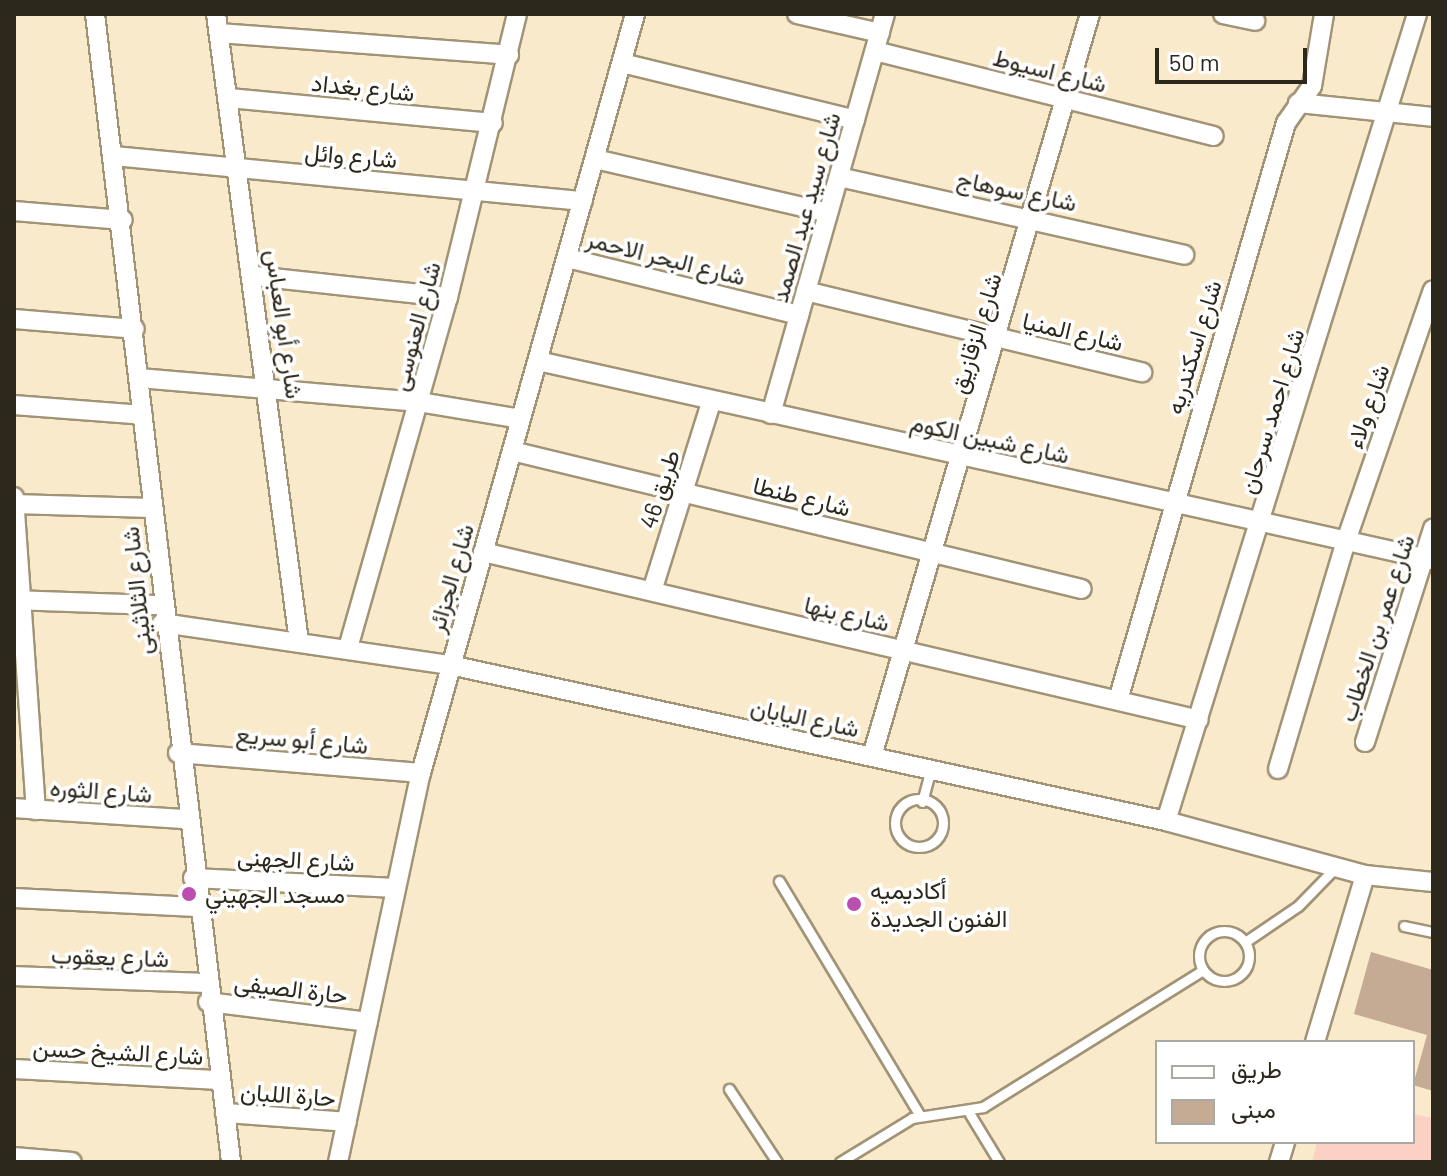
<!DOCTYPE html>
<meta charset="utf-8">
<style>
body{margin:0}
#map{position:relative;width:1447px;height:1176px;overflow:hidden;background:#f9eacb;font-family:Barlow,Vazirmatn,sans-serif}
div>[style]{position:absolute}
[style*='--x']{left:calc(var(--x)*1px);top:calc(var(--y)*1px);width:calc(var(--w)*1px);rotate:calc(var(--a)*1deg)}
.green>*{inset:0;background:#fad1c2}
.building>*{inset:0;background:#c5aa94}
.roads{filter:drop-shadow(2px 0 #a19376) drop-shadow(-2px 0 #a19376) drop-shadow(0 2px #a19376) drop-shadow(0 -2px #a19376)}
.service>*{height:9px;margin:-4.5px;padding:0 4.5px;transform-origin:4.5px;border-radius:4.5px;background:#fff}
.service>.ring{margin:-4.5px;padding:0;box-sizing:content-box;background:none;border:9px solid #fff;border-radius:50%}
.minor>*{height:18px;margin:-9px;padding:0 9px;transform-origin:9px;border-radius:9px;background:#fff}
.dots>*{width:22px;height:22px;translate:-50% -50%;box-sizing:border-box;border:4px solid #fff;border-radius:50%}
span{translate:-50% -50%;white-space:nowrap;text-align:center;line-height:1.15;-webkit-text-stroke:7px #fff;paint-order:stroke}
.street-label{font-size:24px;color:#2d281c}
.poi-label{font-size:24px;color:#2d281c}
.left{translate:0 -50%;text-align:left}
.frame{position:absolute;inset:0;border:16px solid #2d281c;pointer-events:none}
.legend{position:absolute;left:1155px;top:1040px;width:260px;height:104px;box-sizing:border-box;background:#fff;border:2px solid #aba9a4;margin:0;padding:10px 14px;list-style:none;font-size:24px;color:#2d281c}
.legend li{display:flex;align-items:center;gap:16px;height:40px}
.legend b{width:40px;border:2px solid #aba9a4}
.scale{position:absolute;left:1155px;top:48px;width:152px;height:36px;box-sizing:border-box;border:4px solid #2d281c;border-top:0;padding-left:10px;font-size:24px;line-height:28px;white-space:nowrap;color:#2d281c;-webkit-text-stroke:6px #fff;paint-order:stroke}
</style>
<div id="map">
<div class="green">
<i style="clip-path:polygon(1413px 1114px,1433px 1118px,1433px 1162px,1312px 1162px,1317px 1142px,1413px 1142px)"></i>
</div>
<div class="building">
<i style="clip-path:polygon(1371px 952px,1433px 970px,1433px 1091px,1413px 1085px,1427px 1035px,1354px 1014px)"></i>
</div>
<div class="roads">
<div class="service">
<i class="ring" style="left:895px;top:799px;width:39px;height:39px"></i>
<i style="--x:922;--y:802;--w:34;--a:-75"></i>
<i style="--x:779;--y:881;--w:274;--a:59"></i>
<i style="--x:1404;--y:926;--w:30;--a:12"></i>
<i class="ring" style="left:1199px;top:931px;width:41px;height:41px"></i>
<i style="--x:1245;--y:942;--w:64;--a:-34.2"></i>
<i style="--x:1298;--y:906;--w:56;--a:-45.7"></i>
<i style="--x:729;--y:1089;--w:87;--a:56.7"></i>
<i style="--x:968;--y:1111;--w:60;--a:58.7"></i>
<i style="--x:840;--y:1162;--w:84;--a:-31.4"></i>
<i style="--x:912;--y:1118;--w:72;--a:-8.8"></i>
<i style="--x:983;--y:1107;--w:259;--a:-31.9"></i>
</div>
<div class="minor">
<i style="--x:95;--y:14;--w:1156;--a:83.24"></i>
<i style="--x:216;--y:14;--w:633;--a:82.47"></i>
<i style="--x:797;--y:14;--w:85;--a:12.9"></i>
<i style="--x:1223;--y:14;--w:33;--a:12"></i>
<i style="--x:219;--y:33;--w:291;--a:4.3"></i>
<i style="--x:875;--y:51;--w:349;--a:14.1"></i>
<i style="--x:622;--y:63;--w:240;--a:13.7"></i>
<i style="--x:229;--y:98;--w:265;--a:5.4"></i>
<i style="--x:1298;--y:103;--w:136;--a:5.9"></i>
<i style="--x:114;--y:156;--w:471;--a:5.5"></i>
<i style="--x:595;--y:159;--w:239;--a:13"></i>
<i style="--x:839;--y:177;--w:354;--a:12.7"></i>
<i style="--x:14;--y:211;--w:109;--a:4.7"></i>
<i style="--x:567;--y:258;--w:239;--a:13.8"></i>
<i style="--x:254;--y:276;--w:195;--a:6.2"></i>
<i style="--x:806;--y:291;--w:346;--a:13.6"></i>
<i style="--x:14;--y:319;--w:121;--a:4.7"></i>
<i style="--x:538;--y:361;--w:917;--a:12.54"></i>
<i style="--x:139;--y:378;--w:281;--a:4.9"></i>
<i style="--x:419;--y:402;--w:103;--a:9.5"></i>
<i style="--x:14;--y:405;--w:129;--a:4.4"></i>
<i style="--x:771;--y:414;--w:416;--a:-74.1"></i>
<i style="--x:512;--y:451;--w:586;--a:13.61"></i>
<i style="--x:14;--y:497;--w:314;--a:86"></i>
<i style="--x:14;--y:504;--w:137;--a:1.7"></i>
<i style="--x:483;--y:552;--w:735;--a:13.2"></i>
<i style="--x:652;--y:591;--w:200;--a:-72.6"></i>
<i style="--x:14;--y:600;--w:146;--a:2"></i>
<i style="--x:162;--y:623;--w:291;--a:8.3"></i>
<i style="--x:450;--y:665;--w:733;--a:12.29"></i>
<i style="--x:1166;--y:821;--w:206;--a:15.2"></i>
<i style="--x:1365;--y:875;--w:68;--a:5.9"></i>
<i style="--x:348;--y:648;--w:365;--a:-74.1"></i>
<i style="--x:448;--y:297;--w:291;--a:-76.3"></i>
<i style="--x:1118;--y:700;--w:601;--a:-73.77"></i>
<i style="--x:1286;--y:123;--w:45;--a:-54.9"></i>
<i style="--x:1312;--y:86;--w:73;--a:-80.5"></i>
<i style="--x:1365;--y:742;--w:224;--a:-72.3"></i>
<i style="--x:178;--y:753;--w:244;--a:4.7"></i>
<i style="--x:872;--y:756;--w:773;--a:-73.63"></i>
<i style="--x:1278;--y:769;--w:241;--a:-73.4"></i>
<i style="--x:1347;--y:538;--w:262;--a:-70.9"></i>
<i style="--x:14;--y:808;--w:172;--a:3.7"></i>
<i style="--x:1166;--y:821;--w:845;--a:-72.72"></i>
<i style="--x:193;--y:878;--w:203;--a:2.8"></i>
<i style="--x:14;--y:898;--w:182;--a:2.8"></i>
<i style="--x:14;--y:976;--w:191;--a:2.1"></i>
<i style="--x:208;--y:1002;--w:161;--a:7.1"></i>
<i style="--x:1315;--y:1042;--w:174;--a:-73.3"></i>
<i style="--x:14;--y:1069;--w:206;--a:3.1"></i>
<i style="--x:225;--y:1113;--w:122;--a:4.2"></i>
<i style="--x:14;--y:1157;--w:58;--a:4.9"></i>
<i style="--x:338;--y:1162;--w:398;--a:-78"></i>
<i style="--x:421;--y:773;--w:789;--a:-74.25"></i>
<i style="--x:1279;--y:1162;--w:21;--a:-73"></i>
</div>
</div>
<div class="dots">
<i style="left:189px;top:894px;background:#ba4faf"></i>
<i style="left:854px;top:904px;background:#ba4faf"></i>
</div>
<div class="street-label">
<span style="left:1050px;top:70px;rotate:14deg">شارع اسيوط</span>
<span style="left:363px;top:87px;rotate:6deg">شارع بغداد</span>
<span style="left:351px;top:155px;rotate:5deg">شارع وائل</span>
<span style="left:1017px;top:190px;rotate:12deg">شارع سوهاج</span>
<span style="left:805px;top:207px;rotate:-74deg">شارع سيد عبد الصمد</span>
<span style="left:666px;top:257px;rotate:14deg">شارع البحر الاحمر</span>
<span style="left:285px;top:324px;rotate:82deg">شارع أبو العباس</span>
<span style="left:415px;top:326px;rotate:-75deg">شارع العنوسى</span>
<span style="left:1073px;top:331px;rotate:13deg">شارع المنيا</span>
<span style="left:975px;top:333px;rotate:-73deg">شارع الزقازيق</span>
<span style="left:1193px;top:347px;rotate:-73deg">شارع اسكندريه</span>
<span style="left:1367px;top:406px;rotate:-71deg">شارع ولاء</span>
<span style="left:1271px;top:411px;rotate:-73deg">شارع احمد سرحان</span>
<span style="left:990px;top:438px;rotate:12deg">شارع شبين الكوم</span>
<span style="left:659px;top:489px;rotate:-72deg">طريق 46</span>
<span style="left:802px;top:496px;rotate:14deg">شارع طنطا</span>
<span style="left:450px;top:578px;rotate:-74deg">شارع الجزائر</span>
<span style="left:136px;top:591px;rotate:-96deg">شارع الثلاثينى</span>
<span style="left:847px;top:613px;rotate:13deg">شارع بنها</span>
<span style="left:1376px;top:628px;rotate:-72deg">شارع عمر بن الخطاب</span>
<span style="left:805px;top:717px;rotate:12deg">شارع اليابان</span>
<span style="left:302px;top:739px;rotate:5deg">شارع أبو سريع</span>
<span style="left:101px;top:790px;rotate:4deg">شارع الثوره</span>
<span style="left:296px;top:859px;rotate:3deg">شارع الجهنى</span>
<span style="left:110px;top:956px;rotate:2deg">شارع يعقوب</span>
<span style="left:291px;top:988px;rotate:7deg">حارة الصيفى</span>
<span style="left:118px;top:1051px;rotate:3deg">شارع الشيخ حسن</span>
<span style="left:288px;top:1094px;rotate:4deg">حارة اللبان</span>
</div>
<div class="poi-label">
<span class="left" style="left:870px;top:904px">أكاديميه<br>الفنون الجديدة</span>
<span class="left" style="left:205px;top:894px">مسجد الجهيني</span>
</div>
<div class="frame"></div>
<ul class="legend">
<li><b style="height:10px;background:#fff"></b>طريق</li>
<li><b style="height:22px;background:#c5aa94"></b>مبنى</li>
</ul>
<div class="scale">50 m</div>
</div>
